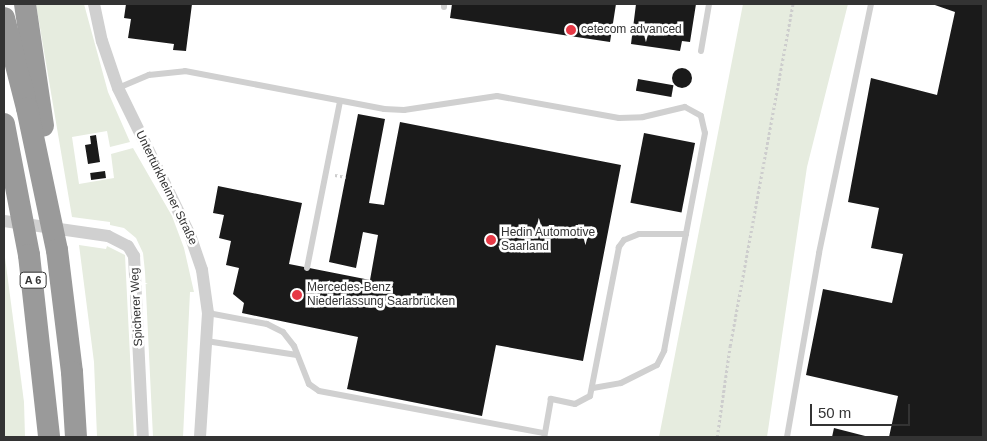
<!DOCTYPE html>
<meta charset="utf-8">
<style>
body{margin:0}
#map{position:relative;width:987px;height:441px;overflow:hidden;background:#fff;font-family:Helvetica,sans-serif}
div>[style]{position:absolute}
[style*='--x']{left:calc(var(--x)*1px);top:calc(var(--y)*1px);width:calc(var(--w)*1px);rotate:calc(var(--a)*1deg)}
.green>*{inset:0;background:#e6ecdf}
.building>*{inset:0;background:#1a1a1a;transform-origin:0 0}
.round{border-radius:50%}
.path>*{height:2.5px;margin-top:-1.25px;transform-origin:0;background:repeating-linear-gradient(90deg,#cdcdcd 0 2.5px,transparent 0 5px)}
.lane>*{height:6px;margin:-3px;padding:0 3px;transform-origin:3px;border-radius:3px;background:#d0d0d0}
.street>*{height:12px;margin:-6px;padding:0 6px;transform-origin:6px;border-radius:6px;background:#d0d0d0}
.highway>*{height:22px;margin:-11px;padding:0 11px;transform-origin:11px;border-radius:11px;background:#9a9a9a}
.dots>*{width:14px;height:14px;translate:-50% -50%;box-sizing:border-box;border:2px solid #fff;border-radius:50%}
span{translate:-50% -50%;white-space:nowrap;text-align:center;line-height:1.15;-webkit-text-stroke:5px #fff;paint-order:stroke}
.shield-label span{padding:1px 4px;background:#fff;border:1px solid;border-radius:4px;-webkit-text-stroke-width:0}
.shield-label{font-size:11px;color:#333;font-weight:700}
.poi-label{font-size:12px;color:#333}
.left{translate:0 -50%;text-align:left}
.street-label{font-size:12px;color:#333}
.frame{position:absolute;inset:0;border:5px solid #333;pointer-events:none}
.scale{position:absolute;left:810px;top:404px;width:100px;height:22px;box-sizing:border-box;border:2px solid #333;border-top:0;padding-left:6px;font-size:15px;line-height:18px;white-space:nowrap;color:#333;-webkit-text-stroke:4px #fff;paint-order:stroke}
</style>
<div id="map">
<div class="green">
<i style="clip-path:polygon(36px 4px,84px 4px,108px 92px,130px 142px,110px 147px,107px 131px,72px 137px,79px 184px,114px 178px,111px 154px,133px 148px,172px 216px,184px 248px,194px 292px,190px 292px,183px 437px,153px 437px,145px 272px,143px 253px,136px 238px,124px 228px,110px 225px,110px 222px,72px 217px)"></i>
<i style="clip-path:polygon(743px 4px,848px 4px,807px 167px,767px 437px,659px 437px)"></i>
<i style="clip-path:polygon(79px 245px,106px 249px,107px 246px,125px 255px,134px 437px,97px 437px,94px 362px)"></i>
<i style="clip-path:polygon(4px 250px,24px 402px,25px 437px,4px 437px)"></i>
</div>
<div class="building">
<i style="clip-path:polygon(126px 4px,192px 4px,186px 51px,173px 50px,174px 44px,128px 38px,131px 19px,124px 18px)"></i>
<i style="clip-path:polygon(452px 4px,616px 4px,610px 42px,450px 18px)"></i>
<i style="clip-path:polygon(636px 4px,696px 4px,690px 42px,682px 41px,680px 51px,631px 44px)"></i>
<i style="clip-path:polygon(932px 4px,983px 4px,983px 437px,889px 437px,898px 396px,806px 375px,823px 289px,892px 303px,903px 254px,871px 248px,879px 208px,848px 202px,871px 78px,937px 95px,955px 12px)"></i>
<i class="round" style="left:672px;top:68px;width:20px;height:20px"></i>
<i style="left:638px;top:79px;width:36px;height:12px;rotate:10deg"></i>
<i style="clip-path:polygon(358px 114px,385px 119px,369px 203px,384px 205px,400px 122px,621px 165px,583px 361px,496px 345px,482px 416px,347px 389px,358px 337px,242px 313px,244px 303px,233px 294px,239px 268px,226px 265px,231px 241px,219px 238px,224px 215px,213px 213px,218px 186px,302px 203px,289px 264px,370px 280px,378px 235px,363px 232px,356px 268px,329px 262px)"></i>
<i style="left:644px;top:133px;width:52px;height:71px;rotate:11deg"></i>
<i style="clip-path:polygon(96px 135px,100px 162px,88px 164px,85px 145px,91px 144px,90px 136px)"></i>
<i style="left:105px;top:171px;width:7px;height:15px;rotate:82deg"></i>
<i style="clip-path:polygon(834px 428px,869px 437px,832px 437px)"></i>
</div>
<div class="path">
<i style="--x:335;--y:175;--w:11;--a:10"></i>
<i style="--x:717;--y:437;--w:92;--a:-81.9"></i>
<i style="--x:730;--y:346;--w:348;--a:-79.6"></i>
</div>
<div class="lane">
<i style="--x:444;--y:7;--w:3;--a:-90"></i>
<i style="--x:701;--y:51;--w:48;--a:-80.3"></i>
<i style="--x:118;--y:88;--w:34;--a:-23"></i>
<i style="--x:149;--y:75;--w:36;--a:-6"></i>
<i style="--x:185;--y:71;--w:203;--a:10.8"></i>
<i style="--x:384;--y:109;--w:20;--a:3"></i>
<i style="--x:404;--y:110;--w:94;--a:-8.6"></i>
<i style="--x:497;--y:96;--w:124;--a:10.2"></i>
<i style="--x:619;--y:118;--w:24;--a:-2"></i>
<i style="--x:643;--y:117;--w:43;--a:-13.4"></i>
<i style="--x:685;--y:107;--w:18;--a:29"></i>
<i style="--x:701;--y:116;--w:17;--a:77"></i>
<i style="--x:705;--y:133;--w:103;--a:100.7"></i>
<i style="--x:686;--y:234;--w:47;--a:180"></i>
<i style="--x:639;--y:234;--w:16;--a:158"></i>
<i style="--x:624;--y:240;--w:9;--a:126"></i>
<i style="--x:619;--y:247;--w:152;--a:101"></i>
<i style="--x:590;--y:396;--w:17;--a:152"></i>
<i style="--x:575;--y:404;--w:25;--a:-168"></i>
<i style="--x:551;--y:399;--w:39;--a:100"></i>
<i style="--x:307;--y:268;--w:169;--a:-78.8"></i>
<i style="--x:208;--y:313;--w:60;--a:10.6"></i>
<i style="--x:267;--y:324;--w:18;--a:27"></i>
<i style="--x:283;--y:332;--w:18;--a:52"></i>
<i style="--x:294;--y:346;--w:41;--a:68.5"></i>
<i style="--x:309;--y:384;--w:12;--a:35"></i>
<i style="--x:319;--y:391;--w:229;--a:10.6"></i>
<i style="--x:206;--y:341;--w:92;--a:8.7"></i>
<i style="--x:593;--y:388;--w:28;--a:-10"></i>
<i style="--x:621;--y:383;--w:40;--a:-26.6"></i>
<i style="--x:657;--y:365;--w:16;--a:-63"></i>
<i style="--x:664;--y:351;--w:119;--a:-79.4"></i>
<i style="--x:787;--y:437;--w:187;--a:-80.1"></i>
<i style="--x:819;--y:253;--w:254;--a:-78.2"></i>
</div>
<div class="street">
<i style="--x:94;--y:4;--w:38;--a:78"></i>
<i style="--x:102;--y:41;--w:50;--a:71.2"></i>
<i style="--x:118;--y:88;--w:164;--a:63.9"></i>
<i style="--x:190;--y:235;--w:37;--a:71"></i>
<i style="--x:202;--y:270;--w:43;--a:82.1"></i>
<i style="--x:208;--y:313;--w:124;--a:93.7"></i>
<i style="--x:4;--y:221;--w:105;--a:8.2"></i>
<i style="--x:108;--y:236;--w:22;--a:27"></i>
<i style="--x:128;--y:246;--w:12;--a:59"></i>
<i style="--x:134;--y:256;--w:181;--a:87.2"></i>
</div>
<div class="highway">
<i style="--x:25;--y:4;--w:123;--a:81.6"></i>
<i style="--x:4;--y:18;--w:93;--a:75.7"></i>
<i style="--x:27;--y:108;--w:145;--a:78.1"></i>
<i style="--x:57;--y:250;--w:123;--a:83"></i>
<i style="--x:72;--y:372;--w:65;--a:86.5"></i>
<i style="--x:4;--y:124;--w:133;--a:79.2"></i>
<i style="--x:29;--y:255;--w:183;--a:83.7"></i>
</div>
<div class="dots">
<i style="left:571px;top:30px;background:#e63946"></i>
<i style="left:491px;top:240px;background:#e63946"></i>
<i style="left:297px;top:295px;background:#e63946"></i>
</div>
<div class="shield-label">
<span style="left:33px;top:280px">A 6</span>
</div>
<div class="poi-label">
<span class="left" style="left:581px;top:30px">cetecom advanced</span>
<span class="left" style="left:501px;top:240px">Hedin Automotive<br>Saarland</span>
<span class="left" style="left:307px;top:295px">Mercedes-Benz<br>Niederlassung Saarbrücken</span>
</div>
<div class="street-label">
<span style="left:166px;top:188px;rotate:64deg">Untertürkheimer Straße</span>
<span style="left:137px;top:307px;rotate:-93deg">Spicherer Weg</span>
</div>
<div class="frame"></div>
<div class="scale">50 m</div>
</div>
